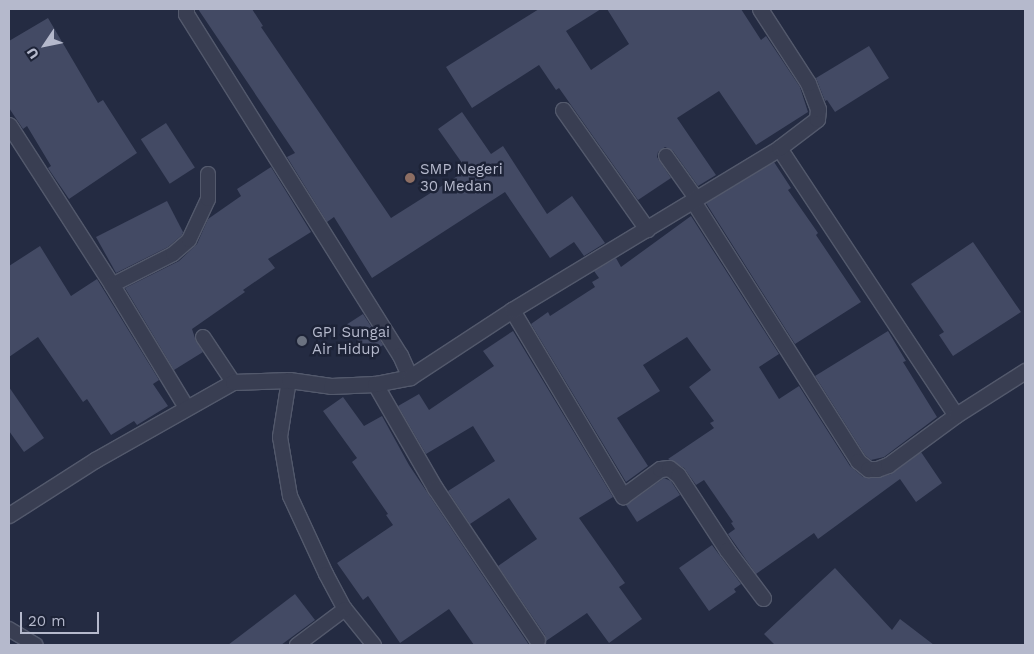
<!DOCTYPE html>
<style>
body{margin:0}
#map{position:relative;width:1034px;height:654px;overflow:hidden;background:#242b42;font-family:"Work Sans",sans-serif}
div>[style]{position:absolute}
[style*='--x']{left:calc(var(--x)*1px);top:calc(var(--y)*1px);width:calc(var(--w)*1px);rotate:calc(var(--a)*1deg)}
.building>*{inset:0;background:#434a64;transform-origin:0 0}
.roads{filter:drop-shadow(1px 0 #53596c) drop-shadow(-1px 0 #53596c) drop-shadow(0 1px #53596c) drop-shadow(0 -1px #53596c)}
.lane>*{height:14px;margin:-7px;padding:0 7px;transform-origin:7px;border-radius:7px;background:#393e52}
.street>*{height:15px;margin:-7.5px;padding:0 7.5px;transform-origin:7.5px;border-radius:7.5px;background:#393e52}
.dots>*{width:14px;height:14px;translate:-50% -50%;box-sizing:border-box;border:2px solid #1d2337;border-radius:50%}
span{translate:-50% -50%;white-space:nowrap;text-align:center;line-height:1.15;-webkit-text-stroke:5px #1d2337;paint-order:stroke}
.poi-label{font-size:15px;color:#b5b9cc}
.left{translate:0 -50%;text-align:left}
.frame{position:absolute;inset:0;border:10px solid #b5b9cc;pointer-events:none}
.north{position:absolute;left:20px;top:20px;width:50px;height:50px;-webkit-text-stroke:4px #1d2337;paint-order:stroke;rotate:236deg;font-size:14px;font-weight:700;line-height:20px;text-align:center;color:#b5b9cc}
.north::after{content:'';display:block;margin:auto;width:18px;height:22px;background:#b5b9cc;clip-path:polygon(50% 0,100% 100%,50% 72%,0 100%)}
.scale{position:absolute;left:20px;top:612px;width:79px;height:22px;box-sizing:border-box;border:2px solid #b5b9cc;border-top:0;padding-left:6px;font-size:15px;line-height:18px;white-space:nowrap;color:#b5b9cc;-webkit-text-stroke:4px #1d2337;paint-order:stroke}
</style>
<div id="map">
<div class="building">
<i style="clip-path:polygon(198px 9px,252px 9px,263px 26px,261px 27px,391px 218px,467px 170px,438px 129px,462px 112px,491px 154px,503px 146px,547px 214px,572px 196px,605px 243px,584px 256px,574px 242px,550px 258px,505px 192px,372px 278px,334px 217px,327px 222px,287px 157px,295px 153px)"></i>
<i style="clip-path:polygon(539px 9px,601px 9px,566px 31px,591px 70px,629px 44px,607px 9px,741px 9px,761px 40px,766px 36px,800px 87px,808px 112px,756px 145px,719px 91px,677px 118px,716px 175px,698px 186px,673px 151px,665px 147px,658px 152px,657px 157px,671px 178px,638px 200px,559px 88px,556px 90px,539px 65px,472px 108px,446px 67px)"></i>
<i style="clip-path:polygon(48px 18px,98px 103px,103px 100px,137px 153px,69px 199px,48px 168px,51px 166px,27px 126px,23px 129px,9px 108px,9px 41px)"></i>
<i style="clip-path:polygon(869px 46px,889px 78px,835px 112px,827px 100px,825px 101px,816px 78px)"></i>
<i style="left:166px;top:123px;width:53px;height:30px;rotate:57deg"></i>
<i style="clip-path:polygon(774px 162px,791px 188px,788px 190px,818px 233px,816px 235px,861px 302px,795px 344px,706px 203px)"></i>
<i style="clip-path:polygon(271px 167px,311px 232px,268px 259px,275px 268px,243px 290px,245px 292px,192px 329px,196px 341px,203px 352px,174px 370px,125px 288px,179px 261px,197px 244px,208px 219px,241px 196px,237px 189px)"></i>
<i style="clip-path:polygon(167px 201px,183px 232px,182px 235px,168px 247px,116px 273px,96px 237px)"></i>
<i style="clip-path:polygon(691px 216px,779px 354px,759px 367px,779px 399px,799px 386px,850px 466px,863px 477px,877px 478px,891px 474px,921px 452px,942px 483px,916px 502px,900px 479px,818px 539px,814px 533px,756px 574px,728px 534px,735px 529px,731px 523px,733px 522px,704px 480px,696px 485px,684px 468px,668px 459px,714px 428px,710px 423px,714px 421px,689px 387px,711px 370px,687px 337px,643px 365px,660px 391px,617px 418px,648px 466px,626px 482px,531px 324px,548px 312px,550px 316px,595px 287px,592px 282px,599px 278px,594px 271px,616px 258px,621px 267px)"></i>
<i style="clip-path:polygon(973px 242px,1021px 312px,953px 356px,939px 335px,944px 332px,911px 284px)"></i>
<i style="clip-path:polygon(40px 246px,71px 296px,97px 279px,159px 380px,153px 384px,168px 406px,137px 425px,134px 421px,111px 435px,87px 399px,83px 402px,38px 337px,9px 357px,9px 266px)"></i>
<i style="left:363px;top:314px;width:37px;height:19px;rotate:57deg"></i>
<i style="clip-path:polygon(513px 331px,613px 497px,579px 518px,625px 583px,619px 587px,642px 619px,609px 643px,587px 613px,546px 641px,545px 635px,498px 566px,537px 539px,509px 498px,470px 524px,448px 491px,495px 461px,473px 426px,426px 454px,398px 406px,419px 394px,429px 410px,494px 366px,483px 351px)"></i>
<i style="clip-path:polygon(888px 331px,906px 361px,903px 362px,937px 417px,884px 457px,871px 460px,865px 455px,815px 376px)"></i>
<i style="clip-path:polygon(9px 387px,44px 438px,24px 452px,9px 431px)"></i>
<i style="clip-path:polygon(343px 397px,364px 426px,382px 416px,409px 465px,529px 645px,474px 645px,449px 609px,400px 643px,368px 596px,363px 600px,337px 563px,393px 525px,386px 515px,388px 514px,352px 462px,357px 458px,323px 411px)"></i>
<i style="clip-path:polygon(664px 478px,671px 481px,680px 495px,637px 522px,626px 505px)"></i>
<i style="clip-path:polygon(712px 545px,741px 584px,734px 589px,736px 592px,709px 611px,679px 568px)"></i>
<i style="clip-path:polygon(835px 568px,892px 630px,900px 619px,934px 645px,775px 645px,764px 634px)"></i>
<i style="clip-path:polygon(295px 594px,315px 620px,281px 645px,228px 645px)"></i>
</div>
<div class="roads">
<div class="lane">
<i style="--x:666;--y:156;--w:52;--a:54.5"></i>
<i style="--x:112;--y:285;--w:68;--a:-26.9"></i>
<i style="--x:173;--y:254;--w:21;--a:-41"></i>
<i style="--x:189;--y:240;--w:45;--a:-65.1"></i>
<i style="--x:208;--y:199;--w:25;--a:-90"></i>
<i style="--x:203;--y:337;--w:54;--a:56.3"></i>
<i style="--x:289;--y:380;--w:58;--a:99"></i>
<i style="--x:280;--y:437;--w:60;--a:80.4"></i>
<i style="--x:290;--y:496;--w:86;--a:65.2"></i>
<i style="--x:326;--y:574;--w:40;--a:62"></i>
<i style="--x:345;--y:609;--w:46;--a:51.1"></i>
<i style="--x:9;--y:629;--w:31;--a:31"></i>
<i style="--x:297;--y:645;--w:60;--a:-36.9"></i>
</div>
<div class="street">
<i style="--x:186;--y:9;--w:5;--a:90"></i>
<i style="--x:186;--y:14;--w:403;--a:57.9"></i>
<i style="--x:400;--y:355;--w:24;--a:66"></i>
<i style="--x:563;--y:110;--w:146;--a:54.8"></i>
<i style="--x:9;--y:125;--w:190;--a:57.2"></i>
<i style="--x:112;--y:285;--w:143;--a:58.8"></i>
<i style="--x:779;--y:148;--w:320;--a:56.5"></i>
<i style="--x:693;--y:201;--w:308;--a:57.6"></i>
<i style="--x:858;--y:461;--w:13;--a:39"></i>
<i style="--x:868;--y:469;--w:9;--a:0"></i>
<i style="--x:877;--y:469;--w:12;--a:-20"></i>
<i style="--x:888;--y:465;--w:84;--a:-36.3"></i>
<i style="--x:956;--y:415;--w:82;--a:-32.5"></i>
<i style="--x:512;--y:310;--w:217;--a:59.2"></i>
<i style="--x:623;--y:496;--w:46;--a:-36.1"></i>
<i style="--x:660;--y:469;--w:9;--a:-6"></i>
<i style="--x:669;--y:468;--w:11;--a:38"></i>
<i style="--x:678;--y:475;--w:90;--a:56.8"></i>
<i style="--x:727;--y:550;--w:60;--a:53.1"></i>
<i style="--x:375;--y:384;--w:120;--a:60"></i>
<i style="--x:435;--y:488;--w:183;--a:56.1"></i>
<i style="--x:9;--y:515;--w:102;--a:-32.6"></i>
<i style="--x:95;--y:460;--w:159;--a:-29.5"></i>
<i style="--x:233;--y:382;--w:56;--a:-2"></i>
<i style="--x:289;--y:380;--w:42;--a:8.1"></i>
<i style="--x:331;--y:386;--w:44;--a:-2.6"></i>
<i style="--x:375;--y:384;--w:36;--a:-11"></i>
<i style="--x:410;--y:377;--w:122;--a:-33.3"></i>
<i style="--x:512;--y:310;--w:312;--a:-31.2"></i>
<i style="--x:779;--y:148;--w:48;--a:-37.3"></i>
<i style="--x:817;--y:119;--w:10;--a:-84"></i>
<i style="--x:818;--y:109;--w:28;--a:-111"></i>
<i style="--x:808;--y:83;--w:88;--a:-123"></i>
</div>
</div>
<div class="dots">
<i style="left:410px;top:178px;background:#8d6e63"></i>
<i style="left:302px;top:341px;background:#6b7280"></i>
</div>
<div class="poi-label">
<span class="left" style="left:420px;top:178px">SMP Negeri<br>30 Medan</span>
<span class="left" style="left:312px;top:341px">GPI Sungai<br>Air Hidup</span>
</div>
<div class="frame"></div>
<div class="north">U</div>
<div class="scale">20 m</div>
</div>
